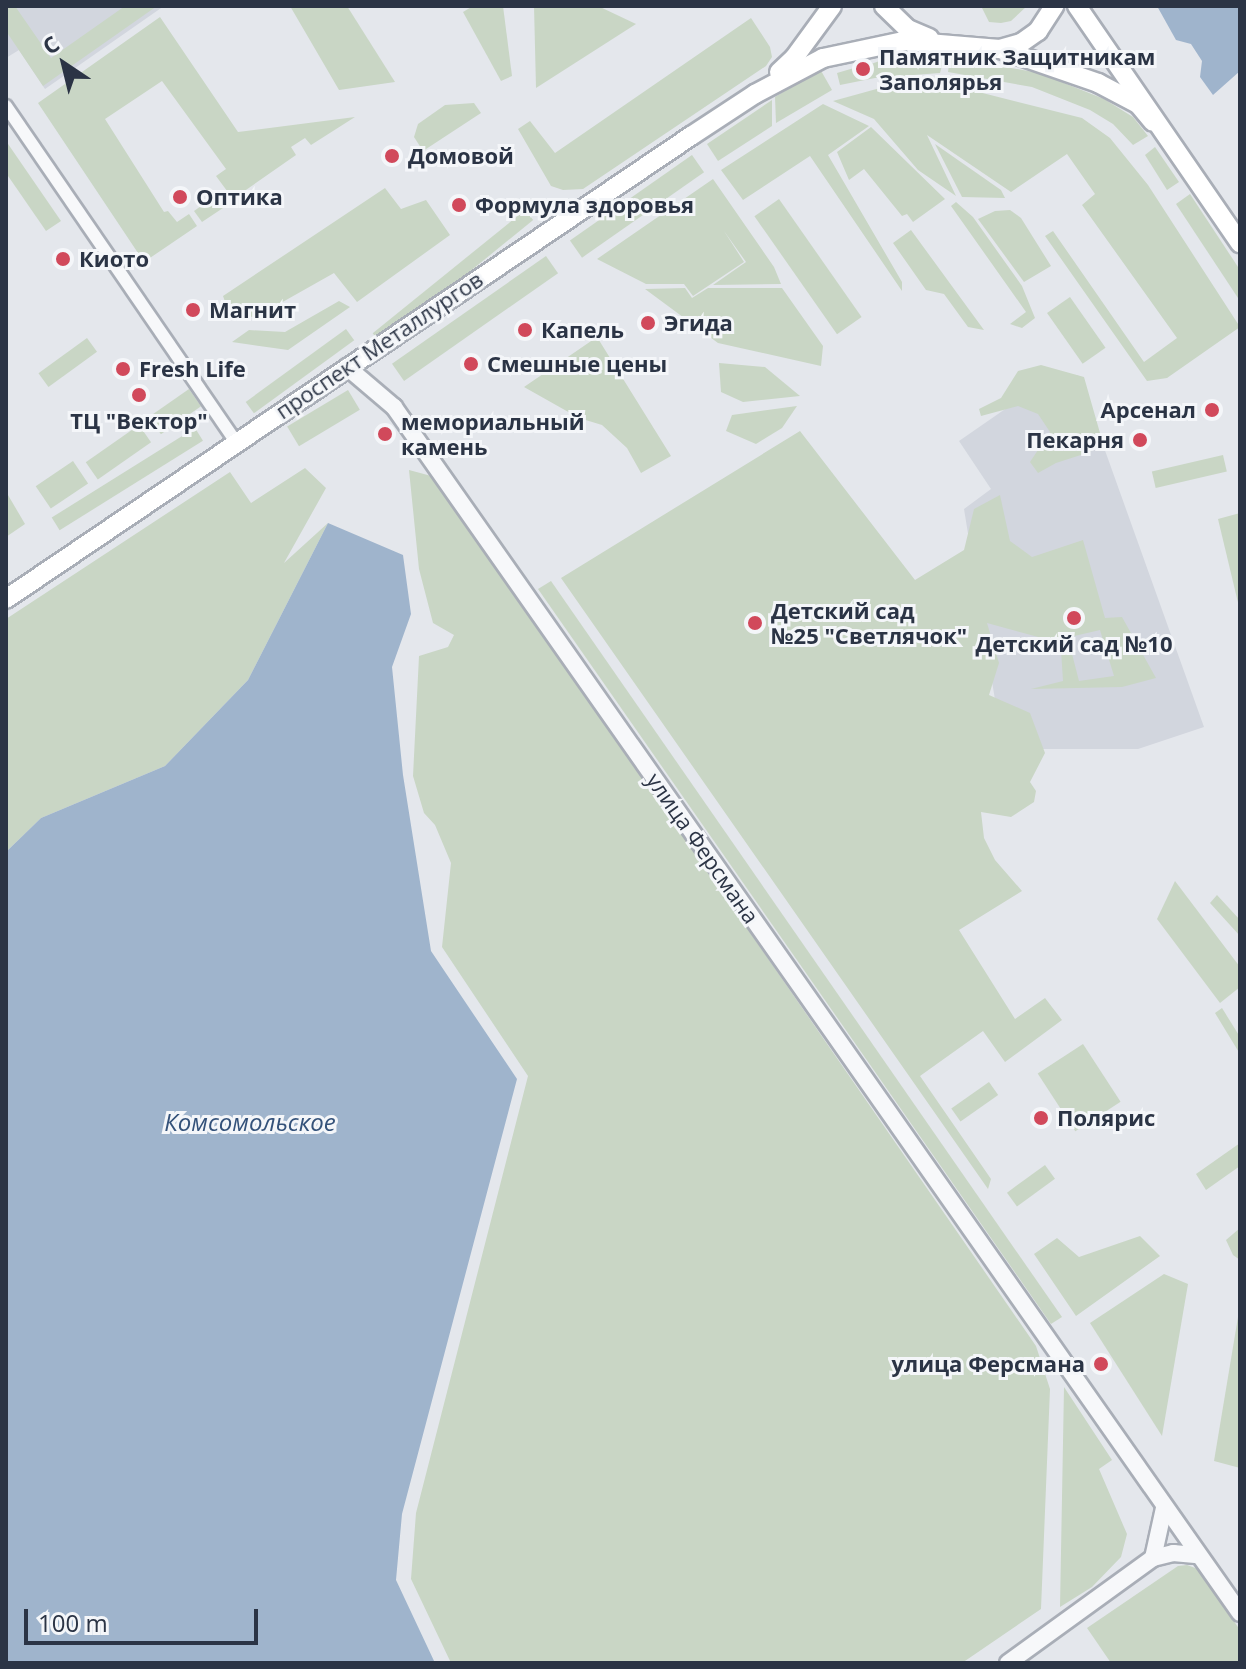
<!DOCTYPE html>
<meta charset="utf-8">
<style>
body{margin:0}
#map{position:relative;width:1246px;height:1669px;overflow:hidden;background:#e4e7ec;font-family:"Open Sans",sans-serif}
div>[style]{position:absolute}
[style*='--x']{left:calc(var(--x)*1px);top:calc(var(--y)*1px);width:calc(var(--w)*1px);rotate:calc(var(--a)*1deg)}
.built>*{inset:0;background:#d2d6de}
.green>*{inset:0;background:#c9d6c5;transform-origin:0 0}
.water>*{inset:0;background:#9fb4cc}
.roads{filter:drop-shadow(2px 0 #a9aeb7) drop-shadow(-2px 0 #a9aeb7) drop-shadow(0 2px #a9aeb7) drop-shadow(0 -2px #a9aeb7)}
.minor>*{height:12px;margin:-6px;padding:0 6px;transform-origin:6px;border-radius:6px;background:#f7f8fa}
.tertiary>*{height:16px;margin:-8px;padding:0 8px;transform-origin:8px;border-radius:8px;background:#f7f8fa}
.secondary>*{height:18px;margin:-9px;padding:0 9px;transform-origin:9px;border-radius:9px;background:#fff}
.dots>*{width:22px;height:22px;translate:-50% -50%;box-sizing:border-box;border:4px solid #f4f6f9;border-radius:50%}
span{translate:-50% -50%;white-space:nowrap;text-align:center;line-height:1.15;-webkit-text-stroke:6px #f4f6f9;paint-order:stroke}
.poi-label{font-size:22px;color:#2b3445;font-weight:700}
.left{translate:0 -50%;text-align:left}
.right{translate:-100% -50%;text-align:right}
.street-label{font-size:22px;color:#2b3445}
.water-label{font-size:24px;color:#34527a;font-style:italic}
.frame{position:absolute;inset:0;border:8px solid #2b3445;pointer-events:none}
.north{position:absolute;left:24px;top:24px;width:80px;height:80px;-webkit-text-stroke:6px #f4f6f9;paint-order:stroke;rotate:325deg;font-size:22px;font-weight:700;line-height:32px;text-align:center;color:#2b3445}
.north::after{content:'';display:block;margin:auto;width:28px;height:36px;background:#2b3445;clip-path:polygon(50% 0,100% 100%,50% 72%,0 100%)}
.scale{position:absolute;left:24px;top:1609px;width:234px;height:36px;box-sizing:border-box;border:4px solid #2b3445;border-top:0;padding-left:10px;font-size:24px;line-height:28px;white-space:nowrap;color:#2b3445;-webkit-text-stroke:6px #f4f6f9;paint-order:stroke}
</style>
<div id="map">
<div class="built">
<i style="clip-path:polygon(6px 6px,164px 6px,45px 89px,19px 50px,6px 58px)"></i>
<i style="clip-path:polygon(1078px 375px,1204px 727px,1138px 749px,1003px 749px,964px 509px,991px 489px,959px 441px,1011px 405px)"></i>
</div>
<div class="green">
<i style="clip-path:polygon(6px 6px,15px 6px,51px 58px,125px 6px,157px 6px,43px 86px,6px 31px)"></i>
<i style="clip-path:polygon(290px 6px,347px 6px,395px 82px,339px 90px)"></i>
<i style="clip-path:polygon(473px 6px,503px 6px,512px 76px,501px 81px,463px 12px)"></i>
<i style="clip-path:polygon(534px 6px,598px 6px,636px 24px,536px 88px)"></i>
<i style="clip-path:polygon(981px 6px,1027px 6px,1011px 21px,1001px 23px,989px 22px)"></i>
<i style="clip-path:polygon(160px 17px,238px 132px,355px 117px,311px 145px,305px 138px,291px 147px,296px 155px,233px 199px,216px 176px,226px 169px,162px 81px,105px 119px,164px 212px,168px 211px,177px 222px,189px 214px,197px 226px,144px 262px,38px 103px)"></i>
<i style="clip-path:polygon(751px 18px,770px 47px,772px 57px,766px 66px,583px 189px,563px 190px,551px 186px,518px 129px,530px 121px,555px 153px)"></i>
<i style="clip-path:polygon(950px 57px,1039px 73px,1104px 99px,1133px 117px,1148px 136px,1133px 145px,1113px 124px,1090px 110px,1032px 87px,948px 72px)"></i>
<i style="clip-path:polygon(888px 58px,944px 58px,940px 73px,875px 78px,840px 85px,837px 73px,854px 68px,856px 75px,872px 71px,871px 64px)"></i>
<i style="clip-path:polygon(820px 69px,832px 90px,776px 123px,775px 97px)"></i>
<i style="clip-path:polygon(943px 83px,1082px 118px,1110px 138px,1148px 185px,1240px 327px,1167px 378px,1147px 381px,1045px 236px,1053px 231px,1144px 362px,1177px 338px,1082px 205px,1095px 194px,1067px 154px,1011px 192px,927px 135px,956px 196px,918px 170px,874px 119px,833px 101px,891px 85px)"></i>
<i style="clip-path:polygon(772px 100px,772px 126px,718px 161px,707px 144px)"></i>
<i style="clip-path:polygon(474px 103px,481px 113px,423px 151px,414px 137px,418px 124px,445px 105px)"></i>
<i style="clip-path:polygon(823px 104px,869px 126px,828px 155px,902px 282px,902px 291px,810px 156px,743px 200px,721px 170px)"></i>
<i style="clip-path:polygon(871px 127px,945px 199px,913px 222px,907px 214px,902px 216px,864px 169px,849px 180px,837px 152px)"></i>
<i style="clip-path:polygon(6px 141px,61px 221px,46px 231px,6px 173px)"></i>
<i style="clip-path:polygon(935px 144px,1001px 190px,1005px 198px,962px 197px)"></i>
<i style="clip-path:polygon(1155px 147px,1179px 182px,1167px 190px,1145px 155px)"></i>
<i style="left:692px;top:155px;width:21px;height:149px;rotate:55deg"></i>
<i style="clip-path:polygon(713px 179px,774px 267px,781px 284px,713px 285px,746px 262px,724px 231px,744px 262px,693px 296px,684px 284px,646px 284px,597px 259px)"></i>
<i style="clip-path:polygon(385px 188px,401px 209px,426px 200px,450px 235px,357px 302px,334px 273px,256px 317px,230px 316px,223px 296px)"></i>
<i style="clip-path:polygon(1190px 194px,1240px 270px,1240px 301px,1176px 204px)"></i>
<i style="left:779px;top:199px;width:144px;height:30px;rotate:55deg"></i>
<i style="clip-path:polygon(207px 202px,223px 208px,202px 222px,194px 211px)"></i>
<i style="clip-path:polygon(956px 202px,973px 217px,1022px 286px,1035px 318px,1022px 328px,1010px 324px,1026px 312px,951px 206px)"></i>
<i style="left:525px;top:210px;width:13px;height:196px;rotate:51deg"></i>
<i style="clip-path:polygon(1010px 210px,1021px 218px,1051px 266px,1024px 282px,978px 219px,995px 211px)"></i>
<i style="clip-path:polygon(911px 230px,984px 330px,968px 327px,944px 294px,926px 290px,893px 243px)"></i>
<i style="left:546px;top:256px;width:21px;height:188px;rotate:55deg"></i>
<i style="clip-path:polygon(685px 288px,692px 298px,708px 288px,782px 288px,823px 346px,821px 366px,718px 343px,645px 289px)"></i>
<i style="left:1070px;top:297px;width:62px;height:28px;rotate:55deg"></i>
<i style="clip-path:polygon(339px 301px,350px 307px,288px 350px,232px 342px,249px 330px,285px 332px)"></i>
<i style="left:346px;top:329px;width:14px;height:124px;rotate:54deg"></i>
<i style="clip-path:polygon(597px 337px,671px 456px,641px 473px,627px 448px,602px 425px,579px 418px,524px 387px)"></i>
<i style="left:87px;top:338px;width:17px;height:60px;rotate:54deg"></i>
<i style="clip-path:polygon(719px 363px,765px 367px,800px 396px,743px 402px,721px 392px)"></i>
<i style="clip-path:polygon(1041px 365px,1084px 377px,1102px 440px,1090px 452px,1056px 463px,1038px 473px,1030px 462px,1050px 432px,1038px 414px,1018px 406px,981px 416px,979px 409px,1001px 398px,1018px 371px)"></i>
<i style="left:189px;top:389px;width:21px;height:49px;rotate:55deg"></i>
<i style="left:348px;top:390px;width:23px;height:71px;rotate:59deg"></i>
<i style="clip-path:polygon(797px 406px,782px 428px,756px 444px,726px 431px,732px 415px)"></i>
<i style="left:139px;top:425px;width:21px;height:65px;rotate:55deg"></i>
<i style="left:195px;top:428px;width:15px;height:169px;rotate:58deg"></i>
<i style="clip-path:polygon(800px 431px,915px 580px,964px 550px,974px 509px,1000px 495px,1010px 541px,1032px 557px,1083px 540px,1105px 618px,1122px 617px,1156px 678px,1122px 687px,1031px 689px,1063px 681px,1061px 650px,1071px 650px,1079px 681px,1114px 676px,1100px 630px,1053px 641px,987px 623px,999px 663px,989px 695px,1030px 713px,1045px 753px,1030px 782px,1036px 791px,1034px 802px,1011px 817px,981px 812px,984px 838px,995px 860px,1022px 891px,959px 930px,1015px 1019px,1045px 998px,1062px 1020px,1005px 1062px,983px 1031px,920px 1076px,991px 1179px,988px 1189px,561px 578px)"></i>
<i style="left:1223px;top:455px;width:17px;height:73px;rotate:77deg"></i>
<i style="left:73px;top:461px;width:27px;height:45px;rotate:56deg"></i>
<i style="clip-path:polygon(305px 468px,326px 488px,284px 563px,328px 523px,248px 680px,165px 766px,41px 818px,6px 852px,6px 619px,230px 472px,251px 503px)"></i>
<i style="clip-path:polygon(409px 470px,435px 477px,1036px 1346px,1050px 1389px,1041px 1609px,962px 1663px,451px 1663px,411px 1579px,416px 1513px,528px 1076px,442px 947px,451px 863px,435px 825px,424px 813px,413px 776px,419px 656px,448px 647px,454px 635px,433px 623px,419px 569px)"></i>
<i style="clip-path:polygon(8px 495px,25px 524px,6px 537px,6px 497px)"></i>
<i style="clip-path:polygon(1240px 513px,1240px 611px,1218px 519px)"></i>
<i style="clip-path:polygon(551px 581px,1062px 1317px,1051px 1324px,538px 589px)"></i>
<i style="clip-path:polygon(1175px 881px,1240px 967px,1240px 987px,1220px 1003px,1157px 919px)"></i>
<i style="clip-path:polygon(1217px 895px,1240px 920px,1240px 936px,1210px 903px)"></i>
<i style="clip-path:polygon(1222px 1008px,1240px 1037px,1240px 1054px,1215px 1013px)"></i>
<i style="left:1083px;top:1044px;width:69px;height:54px;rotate:57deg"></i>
<i style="left:989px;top:1082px;width:16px;height:46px;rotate:55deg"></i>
<i style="clip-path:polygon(1240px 1143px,1240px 1166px,1206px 1190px,1196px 1174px)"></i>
<i style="left:1045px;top:1165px;width:17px;height:47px;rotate:54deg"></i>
<i style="clip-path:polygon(1240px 1228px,1240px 1260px,1233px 1255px,1226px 1240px)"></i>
<i style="clip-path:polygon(1140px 1236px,1160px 1256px,1076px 1316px,1034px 1254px,1057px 1238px,1079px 1257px)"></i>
<i style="clip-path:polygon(1164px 1274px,1188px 1284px,1162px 1436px,1090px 1323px)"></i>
<i style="clip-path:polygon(1240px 1305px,1240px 1468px,1214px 1461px)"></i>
<i style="clip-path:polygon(1064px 1387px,1112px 1460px,1099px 1469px,1127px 1534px,1121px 1557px,1092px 1587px,1060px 1607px)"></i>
<i style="clip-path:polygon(1187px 1565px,1198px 1569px,1240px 1630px,1240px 1663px,1111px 1663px,1087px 1628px,1178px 1566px)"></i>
</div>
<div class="water">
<i style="clip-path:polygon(1157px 6px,1240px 6px,1240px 71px,1213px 95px,1200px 77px,1202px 61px,1191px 44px,1176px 40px)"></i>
<i style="clip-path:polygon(328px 523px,403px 555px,411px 614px,392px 667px,403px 775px,431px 951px,517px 1079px,402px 1514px,396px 1580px,435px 1663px,6px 1663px,6px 852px,41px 818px,165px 766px,248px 680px)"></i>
</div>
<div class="roads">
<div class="minor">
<i style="--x:6;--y:106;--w:407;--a:55.6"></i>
</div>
<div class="tertiary">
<i style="--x:347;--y:367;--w:62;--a:40.4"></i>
<i style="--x:394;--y:407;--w:1473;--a:54.95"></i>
<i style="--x:1153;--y:1558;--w:21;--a:-14"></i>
<i style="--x:1173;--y:1553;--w:25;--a:5"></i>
<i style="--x:1008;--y:1663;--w:179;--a:-35.9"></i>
<i style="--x:1153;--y:1558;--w:51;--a:-77.6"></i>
</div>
<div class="secondary">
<i style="--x:884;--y:6;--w:33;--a:44"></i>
<i style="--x:908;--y:29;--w:23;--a:23"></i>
<i style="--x:1077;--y:6;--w:288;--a:55.5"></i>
<i style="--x:1000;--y:49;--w:22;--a:-16"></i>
<i style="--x:1021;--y:43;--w:21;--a:-35"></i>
<i style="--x:1038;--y:31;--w:30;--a:-57"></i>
<i style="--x:779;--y:72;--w:21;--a:-43"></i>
<i style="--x:794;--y:58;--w:64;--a:-53.8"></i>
<i style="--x:6;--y:599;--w:827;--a:-34.06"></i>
<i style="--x:691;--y:136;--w:77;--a:-33.3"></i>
<i style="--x:755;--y:94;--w:77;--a:-27.9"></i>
<i style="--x:823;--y:58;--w:83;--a:-11.9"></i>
<i style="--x:904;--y:41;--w:96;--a:4.8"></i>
<i style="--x:1000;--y:49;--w:104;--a:19.1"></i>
<i style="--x:1098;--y:83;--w:45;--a:27.7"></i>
<i style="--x:1138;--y:104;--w:23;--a:50"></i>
</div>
</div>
<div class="dots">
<i style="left:863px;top:69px;background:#d1495b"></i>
<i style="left:392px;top:156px;background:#d1495b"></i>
<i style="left:180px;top:197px;background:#d1495b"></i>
<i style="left:459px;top:205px;background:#d1495b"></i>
<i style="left:63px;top:259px;background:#d1495b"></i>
<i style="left:193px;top:310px;background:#d1495b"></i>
<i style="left:648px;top:323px;background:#d1495b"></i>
<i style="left:525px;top:330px;background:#d1495b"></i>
<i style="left:471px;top:364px;background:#d1495b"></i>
<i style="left:123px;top:369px;background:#d1495b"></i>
<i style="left:139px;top:395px;background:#d1495b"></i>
<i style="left:1212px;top:410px;background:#d1495b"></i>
<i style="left:385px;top:434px;background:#d1495b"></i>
<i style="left:1140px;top:440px;background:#d1495b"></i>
<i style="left:1074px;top:618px;background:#d1495b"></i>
<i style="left:755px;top:623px;background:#d1495b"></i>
<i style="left:1041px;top:1118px;background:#d1495b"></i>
<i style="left:1101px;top:1364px;background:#d1495b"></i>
</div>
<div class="poi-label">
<span class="left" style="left:879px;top:69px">Памятник Защитникам<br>Заполярья</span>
<span class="left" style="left:408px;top:156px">Домовой</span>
<span class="left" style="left:196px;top:197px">Оптика</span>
<span class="left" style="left:475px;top:205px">Формула здоровья</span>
<span class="left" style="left:79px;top:259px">Киото</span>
<span class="left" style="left:209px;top:310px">Магнит</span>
<span class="left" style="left:664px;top:323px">Эгида</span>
<span class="left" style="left:541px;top:330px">Капель</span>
<span class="left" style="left:487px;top:364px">Смешные цены</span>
<span class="left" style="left:139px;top:369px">Fresh Life</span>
<span class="right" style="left:1196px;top:410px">Арсенал</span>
<span style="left:139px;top:421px">ТЦ "Вектор"</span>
<span class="left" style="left:401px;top:434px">мемориальный<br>камень</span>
<span class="right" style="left:1124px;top:440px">Пекарня</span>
<span class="left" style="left:771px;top:623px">Детский сад<br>№25 "Светлячок"</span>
<span style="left:1074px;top:644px">Детский сад №10</span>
<span class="left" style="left:1057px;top:1118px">Полярис</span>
<span class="right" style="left:1085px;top:1364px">улица Ферсмана</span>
</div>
<div class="street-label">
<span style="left:379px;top:345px;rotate:-34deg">проспект Металлургов</span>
<span style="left:703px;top:848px;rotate:55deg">улица Ферсмана</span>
</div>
<div class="water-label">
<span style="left:250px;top:1122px">Комсомольское</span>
</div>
<div class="frame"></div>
<div class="north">С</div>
<div class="scale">100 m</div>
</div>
